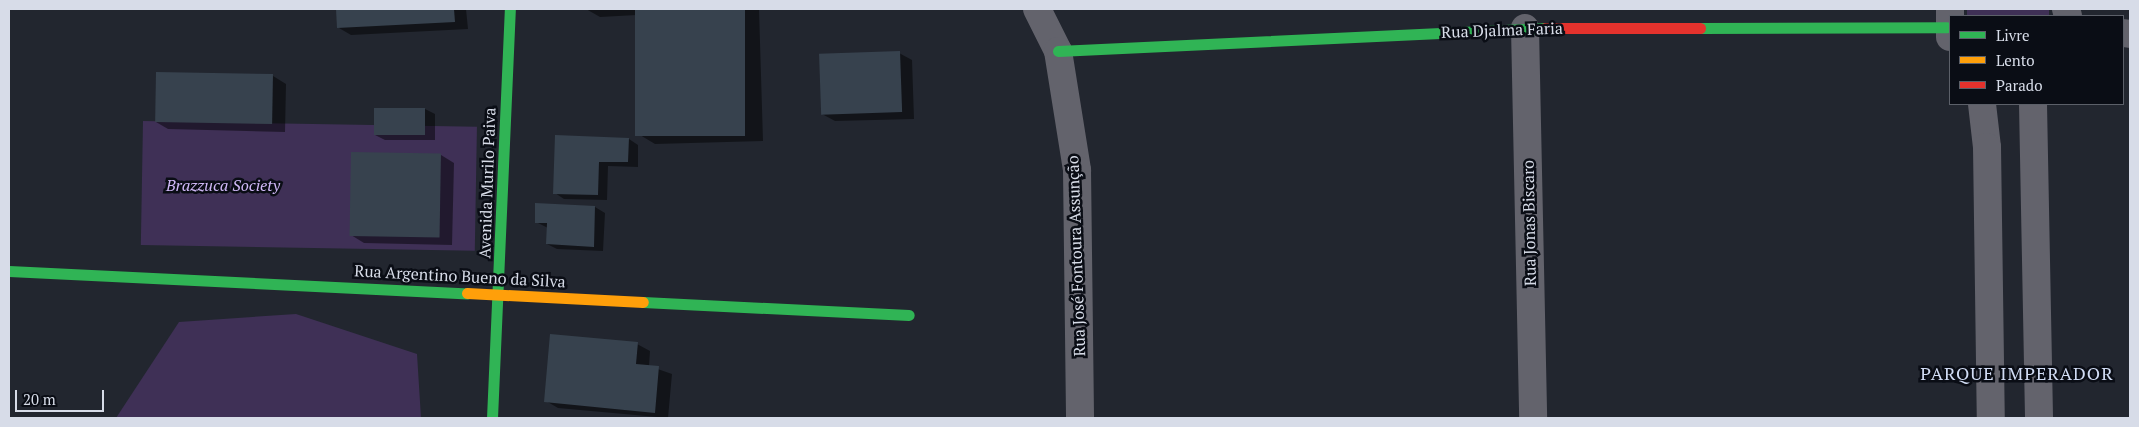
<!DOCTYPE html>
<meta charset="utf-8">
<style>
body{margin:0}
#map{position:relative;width:2139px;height:427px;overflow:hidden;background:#22262f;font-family:"PT Serif",serif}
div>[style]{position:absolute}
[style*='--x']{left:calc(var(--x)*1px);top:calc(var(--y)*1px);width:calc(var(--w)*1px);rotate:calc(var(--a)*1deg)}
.green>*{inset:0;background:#3f3056;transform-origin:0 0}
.shadow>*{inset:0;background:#0007}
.building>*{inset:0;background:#37424e;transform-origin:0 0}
.street>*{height:28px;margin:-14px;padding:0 14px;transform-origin:14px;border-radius:14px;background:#63636c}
.fast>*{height:11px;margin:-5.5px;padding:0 5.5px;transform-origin:5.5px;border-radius:5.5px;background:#30b455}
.slow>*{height:11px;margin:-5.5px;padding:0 5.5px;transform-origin:5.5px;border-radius:5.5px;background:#ff9f0a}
.jam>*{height:11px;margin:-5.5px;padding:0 5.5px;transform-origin:5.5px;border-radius:5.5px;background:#e5322d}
span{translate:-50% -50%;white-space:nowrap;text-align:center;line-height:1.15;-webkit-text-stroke:5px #0a0d15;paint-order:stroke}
.street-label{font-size:16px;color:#d7dce8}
.park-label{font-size:16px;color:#d0b8f7;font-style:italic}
.neighbourhood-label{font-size:18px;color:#d1dcf4;letter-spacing:1px}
.frame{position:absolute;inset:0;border:10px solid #d7dce8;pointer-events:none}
.legend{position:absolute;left:1949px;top:15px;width:175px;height:90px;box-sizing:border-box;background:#0a0d15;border:1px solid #5c6069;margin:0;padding:6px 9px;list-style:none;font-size:15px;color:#d7dce8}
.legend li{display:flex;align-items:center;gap:10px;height:25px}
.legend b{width:25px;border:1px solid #5c6069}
.scale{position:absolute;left:15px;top:390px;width:89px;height:22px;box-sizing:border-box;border:2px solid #d7dce8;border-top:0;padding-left:6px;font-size:15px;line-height:18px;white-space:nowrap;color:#d7dce8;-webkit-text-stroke:4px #0a0d15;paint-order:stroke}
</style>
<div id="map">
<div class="green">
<i style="left:1967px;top:9px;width:82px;height:7px"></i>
<i style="left:143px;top:121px;width:334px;height:124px;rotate:1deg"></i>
<i style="clip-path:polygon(296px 314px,417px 354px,421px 418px,116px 418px,179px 322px)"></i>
</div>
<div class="shadow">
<i style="clip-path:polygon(338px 9px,466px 9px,468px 29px,351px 35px,339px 28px)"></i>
<i style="clip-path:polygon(586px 9px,759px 9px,763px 141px,655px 144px,640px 135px,637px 15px,600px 17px)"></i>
<i style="clip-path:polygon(899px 53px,912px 60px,914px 119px,835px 121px,822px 114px)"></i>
<i style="clip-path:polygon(157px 74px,273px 76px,286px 84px,285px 132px,168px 129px,156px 122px)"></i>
<i style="clip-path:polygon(375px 109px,425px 109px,435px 114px,435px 140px,385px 140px,375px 135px)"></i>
<i style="clip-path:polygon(629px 139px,638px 145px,638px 167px,608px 166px,607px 200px,564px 199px,555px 193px)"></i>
<i style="clip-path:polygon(441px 155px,454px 163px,452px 245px,364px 243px,351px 235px)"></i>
<i style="clip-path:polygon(595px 207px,605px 213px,603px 251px,557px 249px,547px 244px,548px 228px,536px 222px)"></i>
<i style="clip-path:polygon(637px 344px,650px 351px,649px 366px,672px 374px,668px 418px,558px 408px,546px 401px)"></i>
</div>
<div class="building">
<i style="clip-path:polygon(336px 9px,454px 9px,455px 22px,337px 28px)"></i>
<i style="left:635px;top:9px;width:110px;height:127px"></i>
<i style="left:900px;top:51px;width:61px;height:81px;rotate:88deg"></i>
<i style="left:156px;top:72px;width:117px;height:50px;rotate:1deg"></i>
<i style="left:374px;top:108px;width:51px;height:27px"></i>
<i style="clip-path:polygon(555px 135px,629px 138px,628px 162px,599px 162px,598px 195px,553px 194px)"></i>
<i style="left:351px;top:152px;width:90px;height:84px;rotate:1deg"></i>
<i style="clip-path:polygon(535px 203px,595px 206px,594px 247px,546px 244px,547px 223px,535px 223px)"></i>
<i style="clip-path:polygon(550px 334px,638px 342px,636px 364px,659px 366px,655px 413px,544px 402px)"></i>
</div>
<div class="street">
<i style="--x:1037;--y:9;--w:47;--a:63.4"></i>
<i style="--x:1058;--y:51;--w:121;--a:80.9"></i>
<i style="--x:1077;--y:170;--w:248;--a:89.3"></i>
<i style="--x:2066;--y:9;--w:7;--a:74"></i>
<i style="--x:1525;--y:28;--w:390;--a:88.8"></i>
<i style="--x:2123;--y:33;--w:7;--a:8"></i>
<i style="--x:1950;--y:37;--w:28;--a:-90"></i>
<i style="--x:1982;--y:104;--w:43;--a:83.4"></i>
<i style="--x:1987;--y:147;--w:271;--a:89.2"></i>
<i style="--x:2033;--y:104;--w:314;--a:88.9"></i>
</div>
<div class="fast">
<i style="--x:1700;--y:28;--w:247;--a:-0.2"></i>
<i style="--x:1058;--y:51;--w:488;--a:-2.7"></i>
<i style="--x:9;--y:271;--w:459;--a:2.8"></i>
<i style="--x:643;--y:302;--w:266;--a:2.8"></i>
<i style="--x:492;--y:418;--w:409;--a:-87.5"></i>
</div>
<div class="slow">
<i style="--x:467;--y:293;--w:176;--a:2.9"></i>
</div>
<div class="jam">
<i style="--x:1545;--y:28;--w:155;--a:0"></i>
</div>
<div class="street-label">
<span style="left:1502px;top:30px;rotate:-2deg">Rua Djalma Faria</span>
<span style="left:487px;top:183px;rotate:-88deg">Avenida Murilo Paiva</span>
<span style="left:1529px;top:223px;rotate:-91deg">Rua Jonas Biscaro</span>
<span style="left:1076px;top:256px;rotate:-92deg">Rua José Fontoura Assunção</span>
<span style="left:460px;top:276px;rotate:3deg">Rua Argentino Bueno da Silva</span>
</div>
<div class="park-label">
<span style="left:223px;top:185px">Brazzuca Society</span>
</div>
<div class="neighbourhood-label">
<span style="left:2017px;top:373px">PARQUE IMPERADOR</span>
</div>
<div class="frame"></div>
<ul class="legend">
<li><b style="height:6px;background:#30b455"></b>Livre</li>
<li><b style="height:6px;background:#ff9f0a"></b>Lento</li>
<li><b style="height:6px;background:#e5322d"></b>Parado</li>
</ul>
<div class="scale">20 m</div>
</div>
